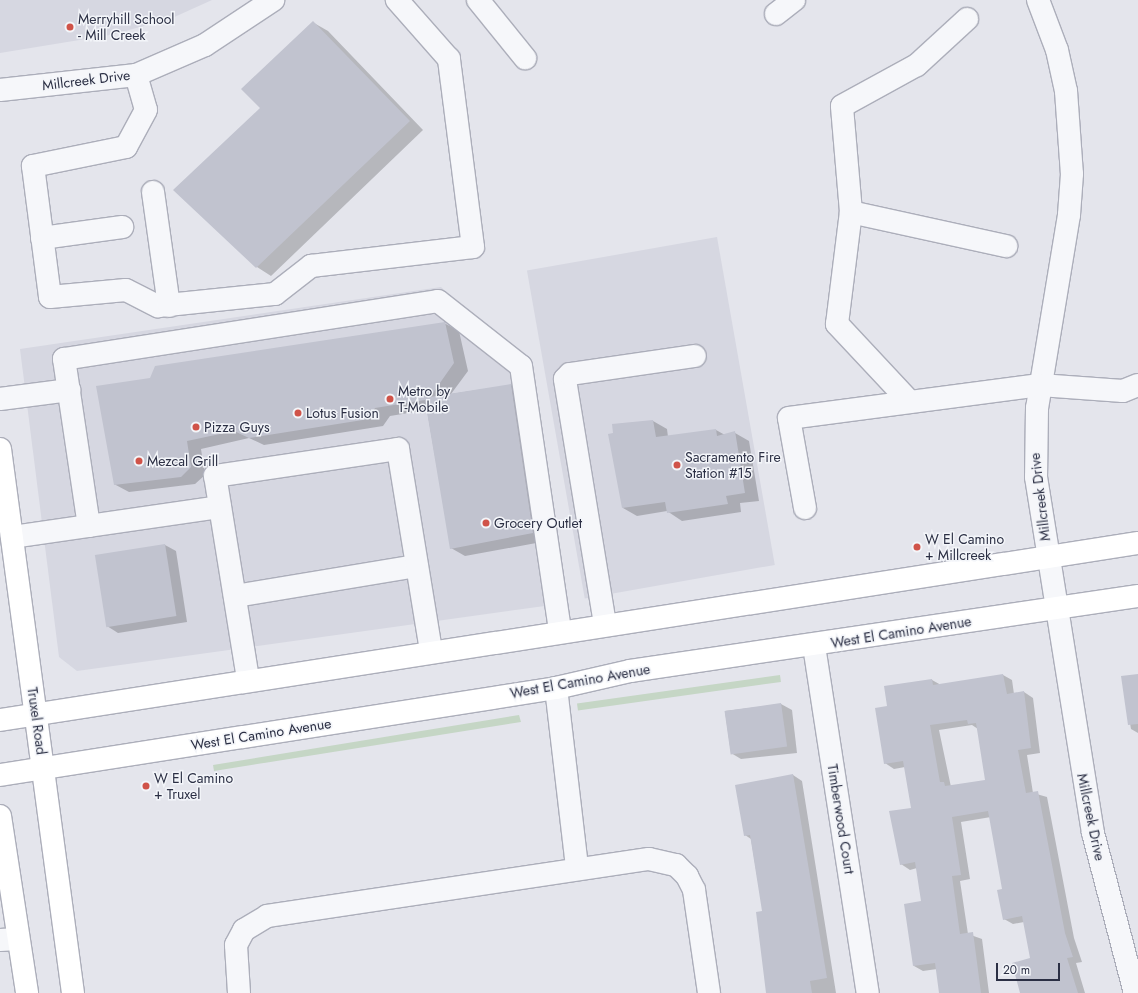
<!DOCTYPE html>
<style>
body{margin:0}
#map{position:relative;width:1138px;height:993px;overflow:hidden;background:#e4e5ec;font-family:Jost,sans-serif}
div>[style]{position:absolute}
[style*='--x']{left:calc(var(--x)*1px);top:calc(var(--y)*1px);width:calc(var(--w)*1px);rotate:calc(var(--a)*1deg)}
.built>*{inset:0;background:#d6d7e1;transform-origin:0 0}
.green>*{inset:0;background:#c5d6c5;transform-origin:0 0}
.shadow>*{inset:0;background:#0003}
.building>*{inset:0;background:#c1c3cf;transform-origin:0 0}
.roads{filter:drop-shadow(1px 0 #acaeba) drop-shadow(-1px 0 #acaeba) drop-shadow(0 1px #acaeba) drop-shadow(0 -1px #acaeba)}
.minor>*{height:22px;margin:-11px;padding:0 11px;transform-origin:11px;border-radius:11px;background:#f6f7fa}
.major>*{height:22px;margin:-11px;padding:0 11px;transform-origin:11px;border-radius:11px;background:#fff}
.dots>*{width:11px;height:11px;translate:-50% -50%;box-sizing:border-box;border:2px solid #f3f5f9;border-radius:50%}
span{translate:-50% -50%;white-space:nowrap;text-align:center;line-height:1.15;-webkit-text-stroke:3px #f3f5f9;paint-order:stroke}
.poi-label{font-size:14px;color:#2b2f44}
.left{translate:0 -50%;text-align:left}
.street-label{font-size:14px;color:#2b2f44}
.scale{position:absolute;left:996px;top:963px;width:64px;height:18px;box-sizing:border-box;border:2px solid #2b2f44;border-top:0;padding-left:5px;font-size:12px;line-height:14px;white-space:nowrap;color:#2b2f44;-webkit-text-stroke:3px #f3f5f9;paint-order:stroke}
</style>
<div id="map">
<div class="built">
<i style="clip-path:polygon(0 0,212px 0,170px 19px,110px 35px,0 53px)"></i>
<i style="left:717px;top:237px;width:333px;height:193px;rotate:80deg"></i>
<i style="clip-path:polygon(441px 287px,510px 352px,552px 605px,77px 671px,59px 657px,20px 349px)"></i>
</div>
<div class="green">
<i style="left:780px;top:675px;width:7px;height:205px;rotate:82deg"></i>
<i style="clip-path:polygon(519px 715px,521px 722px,214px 771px,213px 765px)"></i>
</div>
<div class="shadow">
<i style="clip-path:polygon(314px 23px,328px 31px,423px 130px,271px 276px,257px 267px,174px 190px,262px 108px)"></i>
<i style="clip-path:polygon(444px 323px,459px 331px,468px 371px,451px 394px,511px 385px,525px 394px,547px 541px,465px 556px,451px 548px,427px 410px,390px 416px,383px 426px,264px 445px,249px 438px,201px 449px,205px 475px,195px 484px,129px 492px,114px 484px,151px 379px)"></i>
<i style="clip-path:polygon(653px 421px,667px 429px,668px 437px,716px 430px,725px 435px,735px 433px,749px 441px,759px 501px,740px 503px,741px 512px,682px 521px,667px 511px,637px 516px,623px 508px)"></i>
<i style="clip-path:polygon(165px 545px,176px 551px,187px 622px,118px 633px,107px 626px)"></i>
<i style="clip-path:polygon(evenodd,1003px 675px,1012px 680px,1014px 694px,1024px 692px,1033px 698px,1040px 753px,1027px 755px,1033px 793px,1047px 797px,1074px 938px,1082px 962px,1076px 963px,1085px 993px,1021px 993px,1031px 959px,1024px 922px,1013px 924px,1004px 919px,1004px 889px,991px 817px,961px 822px,970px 879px,960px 881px,968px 934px,982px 939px,989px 993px,940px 993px,937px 969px,923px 971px,914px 966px,923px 902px,917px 868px,910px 870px,901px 864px,912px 808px,905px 767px,894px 769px,885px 763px,889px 707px,932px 680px,941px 685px,1003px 675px,972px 725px,978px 729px,987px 781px,951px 787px,939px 730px,972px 725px)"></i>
<i style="clip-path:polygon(1138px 675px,1138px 733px,1131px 729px,1122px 677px)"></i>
<i style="clip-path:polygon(781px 704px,792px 710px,797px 753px,741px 759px,731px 753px,725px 711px)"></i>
<i style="clip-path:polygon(793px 775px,802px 781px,836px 993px,767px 993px,763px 912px,751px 839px,745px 835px)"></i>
</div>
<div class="building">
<i style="clip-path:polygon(313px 21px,410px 121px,256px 268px,173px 190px,260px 108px,241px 89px)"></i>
<i style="clip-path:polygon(445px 322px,454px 363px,430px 397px,511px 384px,533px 533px,450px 549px,425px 400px,375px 408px,369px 419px,249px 438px,234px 431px,187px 441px,191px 467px,181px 477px,114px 485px,96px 386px,150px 378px,155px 366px)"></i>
<i style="clip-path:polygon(653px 420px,656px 437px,716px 429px,717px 436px,735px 431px,745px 493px,726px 496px,728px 504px,667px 513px,665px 502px,622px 508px,608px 434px,613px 433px,612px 424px)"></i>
<i style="left:165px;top:544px;width:73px;height:71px;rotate:81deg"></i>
<i style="clip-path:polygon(evenodd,1003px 674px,1007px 694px,1024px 691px,1031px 748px,1018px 750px,1026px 793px,1038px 791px,1065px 933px,1073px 957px,1067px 958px,1078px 993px,1020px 993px,1012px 963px,1030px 958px,1022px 916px,1003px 920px,997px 890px,1002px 889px,988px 811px,952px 817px,961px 875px,952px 876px,960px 934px,973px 932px,981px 993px,939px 993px,935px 963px,913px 966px,904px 904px,921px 901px,915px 862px,900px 865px,889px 811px,911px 808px,903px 761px,884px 764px,875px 708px,887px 706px,884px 686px,932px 679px,933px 685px,1003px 674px,967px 720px,968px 724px,976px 723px,985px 780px,945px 786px,944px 782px,940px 782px,930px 725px,967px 720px)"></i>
<i style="clip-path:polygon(1138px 674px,1138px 724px,1128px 725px,1121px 676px)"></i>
<i style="left:781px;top:703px;width:44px;height:57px;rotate:82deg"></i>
<i style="clip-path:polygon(793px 774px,827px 978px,810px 981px,812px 993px,766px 993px,756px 912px,762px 911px,750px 835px,744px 836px,735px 785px)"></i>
</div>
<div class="roads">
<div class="minor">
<i style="--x:478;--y:0;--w:75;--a:51"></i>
<i style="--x:1038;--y:0;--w:53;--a:69.2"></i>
<i style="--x:1057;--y:50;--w:42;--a:77.6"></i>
<i style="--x:1066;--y:91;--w:83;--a:85.9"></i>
<i style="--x:1072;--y:174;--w:41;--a:94.2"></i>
<i style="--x:1069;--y:215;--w:196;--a:99.4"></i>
<i style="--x:1037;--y:408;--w:69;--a:90.8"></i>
<i style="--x:1036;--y:477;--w:361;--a:80.9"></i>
<i style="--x:1093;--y:833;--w:165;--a:75.3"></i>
<i style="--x:776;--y:14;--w:23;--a:-38"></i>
<i style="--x:136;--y:75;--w:36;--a:74"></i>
<i style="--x:146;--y:110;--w:42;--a:118.4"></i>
<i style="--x:126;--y:147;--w:95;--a:168.5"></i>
<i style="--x:33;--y:166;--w:132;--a:82.6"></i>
<i style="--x:50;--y:297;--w:76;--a:-5.3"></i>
<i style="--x:126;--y:290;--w:36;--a:27"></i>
<i style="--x:158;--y:306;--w:118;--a:-5.9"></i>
<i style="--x:275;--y:294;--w:46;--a:-37.9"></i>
<i style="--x:311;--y:266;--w:163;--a:-6.7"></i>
<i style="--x:473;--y:247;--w:190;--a:-97.3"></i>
<i style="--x:449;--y:59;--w:79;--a:-131.4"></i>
<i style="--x:0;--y:90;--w:137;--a:-6.3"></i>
<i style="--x:136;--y:75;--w:75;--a:-23.5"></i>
<i style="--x:205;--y:45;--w:82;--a:-33.5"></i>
<i style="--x:153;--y:192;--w:115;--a:82"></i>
<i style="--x:851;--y:212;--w:159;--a:12.4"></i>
<i style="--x:42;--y:238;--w:81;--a:-7.8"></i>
<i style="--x:0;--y:399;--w:70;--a:-7.4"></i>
<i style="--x:910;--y:402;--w:107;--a:-133.1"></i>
<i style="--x:837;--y:324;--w:113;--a:-82.9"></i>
<i style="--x:851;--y:212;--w:106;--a:-94.9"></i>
<i style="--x:842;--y:106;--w:85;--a:-28.7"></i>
<i style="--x:917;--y:65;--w:68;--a:-42.6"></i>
<i style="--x:805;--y:508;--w:91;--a:-100.1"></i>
<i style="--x:789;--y:418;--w:253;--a:-7.5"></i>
<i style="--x:1040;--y:385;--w:83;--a:4.1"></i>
<i style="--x:1123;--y:391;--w:16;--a:-22"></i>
<i style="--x:89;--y:526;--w:169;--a:-98.5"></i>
<i style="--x:64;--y:359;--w:378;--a:-8.8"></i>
<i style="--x:438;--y:301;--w:105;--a:38.1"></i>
<i style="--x:521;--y:366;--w:268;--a:81.6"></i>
<i style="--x:12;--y:537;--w:210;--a:-8.2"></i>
<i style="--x:235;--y:596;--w:184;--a:-9.4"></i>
<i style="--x:605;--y:624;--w:248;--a:-99.3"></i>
<i style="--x:565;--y:379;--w:7;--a:-45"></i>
<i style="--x:570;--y:374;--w:126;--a:-8.2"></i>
<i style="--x:814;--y:646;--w:351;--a:81.2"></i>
<i style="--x:248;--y:679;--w:206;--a:-99.2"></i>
<i style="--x:215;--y:476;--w:185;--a:-8.4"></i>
<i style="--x:398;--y:449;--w:204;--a:80.7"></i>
<i style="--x:556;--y:688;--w:181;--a:83.3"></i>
<i style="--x:0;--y:940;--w:18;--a:-3"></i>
<i style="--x:239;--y:993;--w:48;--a:-93.6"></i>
<i style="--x:236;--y:945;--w:17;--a:-62"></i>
<i style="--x:244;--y:930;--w:27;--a:-31"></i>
<i style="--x:267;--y:916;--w:386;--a:-8.5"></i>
<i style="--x:649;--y:859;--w:28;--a:13"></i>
<i style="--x:676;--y:865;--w:16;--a:45"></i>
<i style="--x:687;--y:876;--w:16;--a:63"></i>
<i style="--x:694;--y:890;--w:104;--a:81.7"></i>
</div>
<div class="major">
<i style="--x:0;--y:449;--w:549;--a:82.36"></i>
<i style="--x:0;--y:720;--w:1152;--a:-8.84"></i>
<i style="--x:0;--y:775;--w:563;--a:-8.89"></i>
<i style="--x:556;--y:688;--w:76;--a:-12.9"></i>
<i style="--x:630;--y:671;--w:514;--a:-8.4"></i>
<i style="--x:0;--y:816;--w:179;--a:81.3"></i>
</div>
</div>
<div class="dots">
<i style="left:70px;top:27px;background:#d05349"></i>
<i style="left:390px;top:399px;background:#d05349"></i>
<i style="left:298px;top:413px;background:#d05349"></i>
<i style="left:196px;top:427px;background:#d05349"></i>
<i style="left:139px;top:461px;background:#d05349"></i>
<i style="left:677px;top:465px;background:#d05349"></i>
<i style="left:486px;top:523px;background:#d05349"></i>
<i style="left:917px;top:547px;background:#d05349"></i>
<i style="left:146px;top:786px;background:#d05349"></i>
</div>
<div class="poi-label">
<span class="left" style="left:78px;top:27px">Merryhill School<br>- Mill Creek</span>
<span class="left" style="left:398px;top:399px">Metro by<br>T-Mobile</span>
<span class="left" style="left:306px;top:413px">Lotus Fusion</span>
<span class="left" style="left:204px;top:427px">Pizza Guys</span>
<span class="left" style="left:685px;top:465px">Sacramento Fire<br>Station #15</span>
<span class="left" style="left:147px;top:461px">Mezcal Grill</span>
<span class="left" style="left:494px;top:523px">Grocery Outlet</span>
<span class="left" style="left:925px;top:547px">W El Camino<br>+ Millcreek</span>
<span class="left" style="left:154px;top:786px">W El Camino<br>+ Truxel</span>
</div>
<div class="street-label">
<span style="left:86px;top:80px;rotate:-7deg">Millcreek Drive</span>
<span style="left:1040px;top:497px;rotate:-97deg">Millcreek Drive</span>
<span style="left:901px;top:632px;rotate:-9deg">West El Camino Avenue</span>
<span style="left:580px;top:681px;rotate:-10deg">West El Camino Avenue</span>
<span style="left:37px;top:721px;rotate:82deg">Truxel Road</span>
<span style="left:261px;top:734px;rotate:-9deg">West El Camino Avenue</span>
<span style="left:1091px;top:817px;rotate:78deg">Millcreek Drive</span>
<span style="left:841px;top:819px;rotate:81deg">Timberwood Court</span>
</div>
<div class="scale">20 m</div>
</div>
